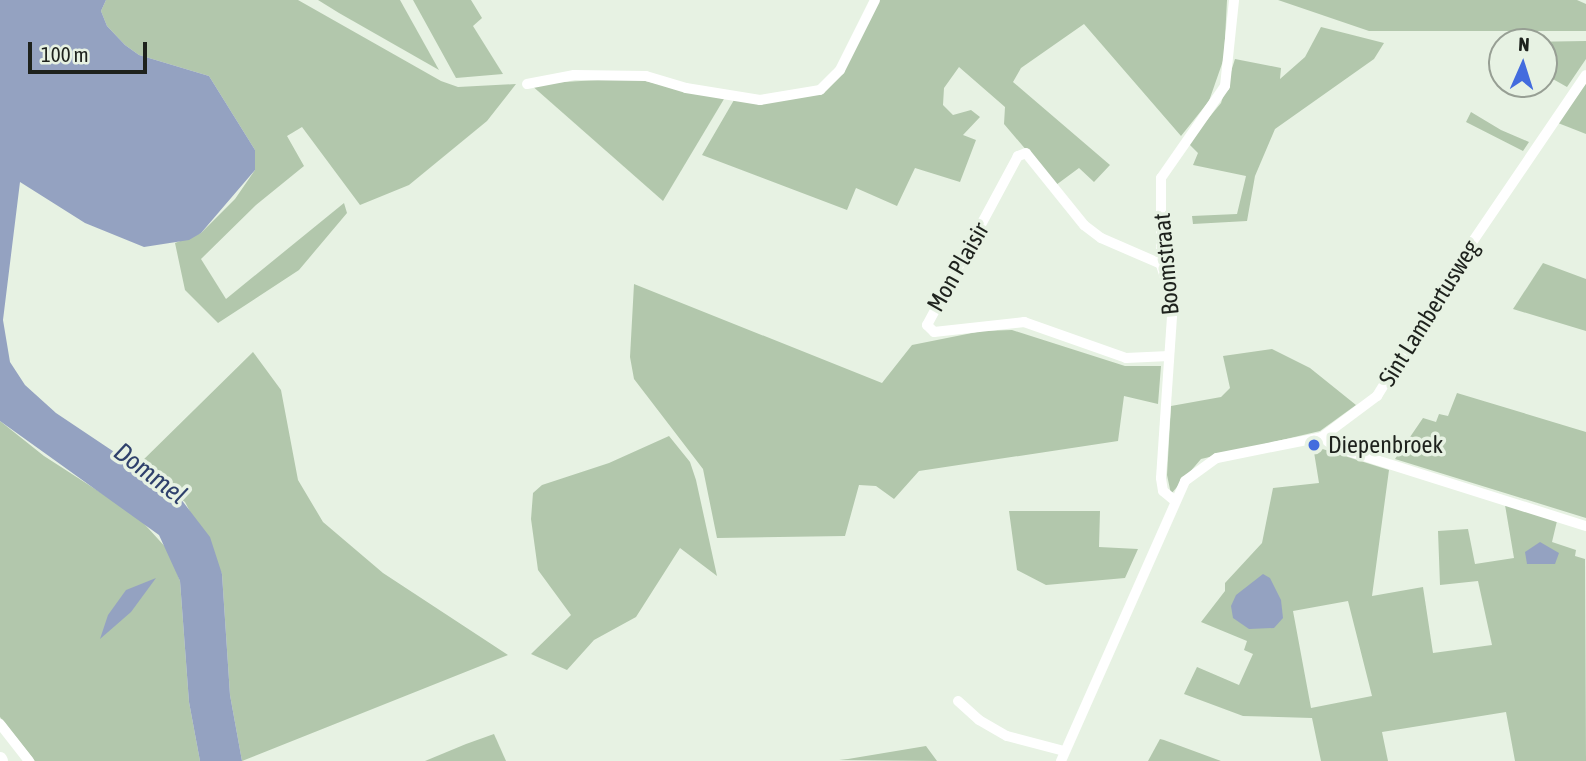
<!DOCTYPE html>
<style>
body{margin:0}
#map{position:relative;width:1586px;height:761px;overflow:hidden;background:#e7f2e3;font-family:"Asap Condensed",sans-serif}
div>[style]{position:absolute}
[style*='--x']{left:calc(var(--x)*1px);top:calc(var(--y)*1px);width:calc(var(--w)*1px);rotate:calc(var(--a)*1deg)}
.green>*{inset:0;background:#b2c7ac}
.water>*{inset:0;background:#94a2c1}
.minor>*{height:10px;margin:-5px;padding:0 5px;transform-origin:5px;border-radius:5px;background:#fff}
.highway>*{height:14px;margin:-7px;padding:0 7px;transform-origin:7px;border-radius:7px;background:#fff}
.dots>*{width:19px;height:19px;translate:-50% -50%;box-sizing:border-box;border:4px solid #e7f2e3;border-radius:50%}
span{translate:-50% -50%;white-space:nowrap;text-align:center;line-height:1.15;-webkit-text-stroke:7px #e7f2e3;paint-order:stroke}
.street-label{font-size:24px;color:#1e221d}
.poi-label{font-size:24px;color:#1e221d}
.left{translate:0 -50%;text-align:left}
.water-label{font-size:26px;color:#2f416c;font-style:italic}
.north{position:absolute;left:1488px;top:28px;width:70px;height:70px;box-sizing:border-box;background:#e7f2e3;border:2px solid #979f94;border-radius:50%;rotate:3deg;font-size:19px;font-weight:700;line-height:28px;text-align:center;color:#1e221d}
.north::after{content:'';display:block;margin:auto;width:24px;height:32px;background:#436cde;clip-path:polygon(50% 0,100% 100%,50% 72%,0 100%)}
.scale{position:absolute;left:28px;top:42px;width:119px;height:32px;box-sizing:border-box;border:4px solid #1e221d;border-top:0;padding-left:9px;font-size:21px;line-height:24px;white-space:nowrap;color:#1e221d;-webkit-text-stroke:5px #e7f2e3;paint-order:stroke}
</style>
<div id="map">
<div class="green">
<i style="clip-path:polygon(106px 0,298px 0,441px 81px,458px 87px,516px 84px,487px 121px,409px 185px,360px 205px,302px 127px,287px 136px,304px 166px,256px 205px,201px 259px,226px 299px,344px 203px,347px 213px,299px 270px,218px 323px,185px 290px,175px 243px,201px 233px,235px 199px,255px 170px,255px 150px,209px 76px,139px 55px,125px 45px,107px 26px,101px 11px)"></i>
<i style="clip-path:polygon(318px 0,400px 0,439px 70px,339px 13px)"></i>
<i style="clip-path:polygon(413px 0,471px 0,482px 18px,473px 26px,503px 74px,456px 78px)"></i>
<i style="clip-path:polygon(877px 0,1227px 0,1224px 58px,1209px 101px,1181px 136px,1084px 24px,1021px 68px,1013px 82px,1110px 165px,1094px 182px,1079px 168px,1056px 185px,1004px 124px,1005px 107px,959px 67px,944px 88px,943px 105px,953px 115px,971px 110px,980px 117px,963px 135px,976px 140px,960px 182px,915px 168px,897px 206px,856px 188px,847px 210px,702px 155px,734px 100px,788px 100px,830px 84px)"></i>
<i style="clip-path:polygon(1278px 0,1577px 0,1586px 4px,1586px 31px,1369px 31px)"></i>
<i style="clip-path:polygon(1321px 27px,1384px 43px,1374px 59px,1275px 129px,1255px 176px,1247px 221px,1193px 224px,1192px 216px,1237px 214px,1246px 176px,1193px 165px,1198px 153px,1188px 143px,1221px 103px,1235px 59px,1281px 68px,1280px 79px,1305px 57px)"></i>
<i style="clip-path:polygon(1586px 41px,1586px 59px,1567px 87px,1544px 74px,1544px 42px,1519px 42px)"></i>
<i style="clip-path:polygon(632px 78px,724px 99px,663px 201px,530px 84px)"></i>
<i style="clip-path:polygon(1586px 83px,1586px 134px,1558px 123px)"></i>
<i style="clip-path:polygon(1471px 112px,1501px 130px,1529px 142px,1523px 151px,1466px 122px)"></i>
<i style="clip-path:polygon(1543px 263px,1586px 279px,1586px 331px,1513px 309px)"></i>
<i style="clip-path:polygon(634px 284px,882px 383px,912px 345px,982px 331px,1012px 330px,1125px 366px,1161px 366px,1158px 404px,1124px 396px,1118px 441px,919px 471px,894px 499px,876px 486px,859px 485px,845px 536px,717px 538px,703px 469px,634px 379px,630px 357px)"></i>
<i style="clip-path:polygon(1272px 349px,1310px 368px,1356px 405px,1320px 431px,1201px 459px,1171px 494px,1167px 475px,1171px 406px,1221px 397px,1230px 388px,1223px 356px)"></i>
<i style="clip-path:polygon(253px 352px,281px 390px,298px 480px,323px 522px,383px 573px,508px 655px,242px 761px,230px 695px,222px 574px,185px 502px,137px 466px)"></i>
<i style="clip-path:polygon(1457px 393px,1586px 432px,1586px 518px,1395px 459px,1423px 418px,1436px 422px,1439px 414px,1448px 416px)"></i>
<i style="clip-path:polygon(0 421px,44px 456px,137px 516px,169px 551px,180px 581px,189px 702px,200px 761px,35px 761px,0 717px)"></i>
<i style="clip-path:polygon(669px 436px,690px 462px,696px 480px,717px 576px,680px 548px,636px 617px,594px 640px,567px 670px,531px 654px,571px 615px,538px 570px,531px 519px,533px 493px,542px 485px,609px 463px)"></i>
<i style="clip-path:polygon(evenodd,1313px 446px,1389px 470px,1372px 596px,1423px 587px,1433px 653px,1492px 645px,1478px 581px,1440px 585px,1438px 531px,1468px 529px,1475px 564px,1514px 558px,1505px 505px,1557px 521px,1552px 542px,1576px 550px,1575px 556px,1585px 559px,1586px 761px,1515px 761px,1506px 712px,1382px 732px,1388px 761px,1321px 761px,1312px 718px,1243px 716px,1184px 694px,1197px 667px,1239px 685px,1253px 654px,1244px 650px,1247px 641px,1201px 622px,1225px 591px,1225px 583px,1262px 543px,1273px 488px,1319px 483px,1313px 446px,1348px 601px,1372px 696px,1311px 708px,1293px 611px,1348px 601px)"></i>
<i style="clip-path:polygon(1009px 511px,1100px 511px,1099px 547px,1138px 549px,1125px 578px,1046px 585px,1017px 570px)"></i>
<i style="clip-path:polygon(494px 734px,506px 761px,425px 761px,466px 744px)"></i>
<i style="clip-path:polygon(1160px 739px,1164px 740px,1221px 761px,1148px 761px)"></i>
<i style="clip-path:polygon(926px 746px,937px 761px,839px 760px,848px 759px)"></i>
</div>
<div class="water">
<i style="clip-path:polygon(0 0,106px 0,101px 11px,107px 26px,125px 45px,139px 55px,209px 76px,255px 150px,255px 170px,201px 233px,189px 240px,144px 247px,85px 223px,20px 182px,3px 320px,10px 362px,25px 385px,56px 413px,177px 494px,210px 537px,222px 574px,230px 695px,242px 761px,200px 761px,189px 702px,180px 581px,159px 535px,0 421px)"></i>
<i style="clip-path:polygon(1540px 542px,1559px 553px,1555px 564px,1527px 564px,1525px 552px)"></i>
<i style="clip-path:polygon(1263px 574px,1270px 578px,1281px 600px,1283px 618px,1274px 628px,1249px 629px,1233px 618px,1231px 606px,1236px 595px)"></i>
<i style="clip-path:polygon(156px 578px,131px 612px,100px 639px,108px 615px,126px 590px)"></i>
</div>
<div class="minor">
<i style="--x:527;--y:84;--w:48;--a:-10.8"></i>
<i style="--x:574;--y:75;--w:72;--a:0.8"></i>
<i style="--x:646;--y:76;--w:42;--a:16.7"></i>
<i style="--x:686;--y:88;--w:75;--a:9.2"></i>
<i style="--x:760;--y:100;--w:61;--a:-9.5"></i>
<i style="--x:820;--y:90;--w:28;--a:-45"></i>
<i style="--x:840;--y:70;--w:78;--a:-63.4"></i>
<i style="--x:1161;--y:264;--w:65;--a:-156.6"></i>
<i style="--x:1101;--y:238;--w:21;--a:-143"></i>
<i style="--x:1084;--y:225;--w:92;--a:-128.9"></i>
<i style="--x:1026;--y:153;--w:9;--a:159"></i>
<i style="--x:1018;--y:156;--w:192;--a:118.3"></i>
<i style="--x:927;--y:325;--w:10;--a:45"></i>
<i style="--x:934;--y:332;--w:91;--a:-6.3"></i>
<i style="--x:1024;--y:322;--w:108;--a:19.4"></i>
<i style="--x:1126;--y:358;--w:43;--a:-2.7"></i>
<i style="--x:1322;--y:437;--w:16;--a:38"></i>
<i style="--x:1335;--y:447;--w:263;--a:17.5"></i>
<i style="--x:1174;--y:500;--w:14;--a:-141"></i>
<i style="--x:1163;--y:491;--w:13;--a:-99"></i>
<i style="--x:1161;--y:478;--w:176;--a:-86.1"></i>
<i style="--x:1173;--y:302;--w:40;--a:-108"></i>
<i style="--x:1161;--y:264;--w:86;--a:-90"></i>
<i style="--x:1161;--y:178;--w:112;--a:-55.2"></i>
<i style="--x:1225;--y:86;--w:86;--a:-84"></i>
<i style="--x:958;--y:701;--w:28;--a:42"></i>
<i style="--x:979;--y:720;--w:32;--a:30"></i>
<i style="--x:1007;--y:736;--w:59;--a:14.7"></i>
<i style="--x:0;--y:724;--w:47;--a:51.9"></i>
<i style="--x:1061;--y:761;--w:306;--a:-66.1"></i>
<i style="--x:1185;--y:481;--w:39;--a:-36"></i>
<i style="--x:1217;--y:458;--w:107;--a:-11.3"></i>
<i style="--x:1322;--y:437;--w:69;--a:-36.7"></i>
<i style="--x:1377;--y:396;--w:179;--a:-58.3"></i>
<i style="--x:1471;--y:244;--w:204;--a:-55.8"></i>
</div>
<div class="highway">
<i style="--x:0;--y:759;--w:2;--a:63"></i>
</div>
<div class="dots">
<i style="left:1314px;top:445px;background:#436cde"></i>
</div>
<div class="street-label">
<span style="left:1166px;top:264px;rotate:-95deg">Boomstraat</span>
<span style="left:958px;top:267px;rotate:-60deg">Mon Plaisir</span>
<span style="left:1429px;top:313px;rotate:-58deg">Sint Lambertusweg</span>
</div>
<div class="poi-label">
<span class="left" style="left:1328px;top:445px">Diepenbroek</span>
</div>
<div class="water-label">
<span style="left:150px;top:474px;rotate:37deg">Dommel</span>
</div>
<div class="north">N</div>
<div class="scale">100 m</div>
</div>
